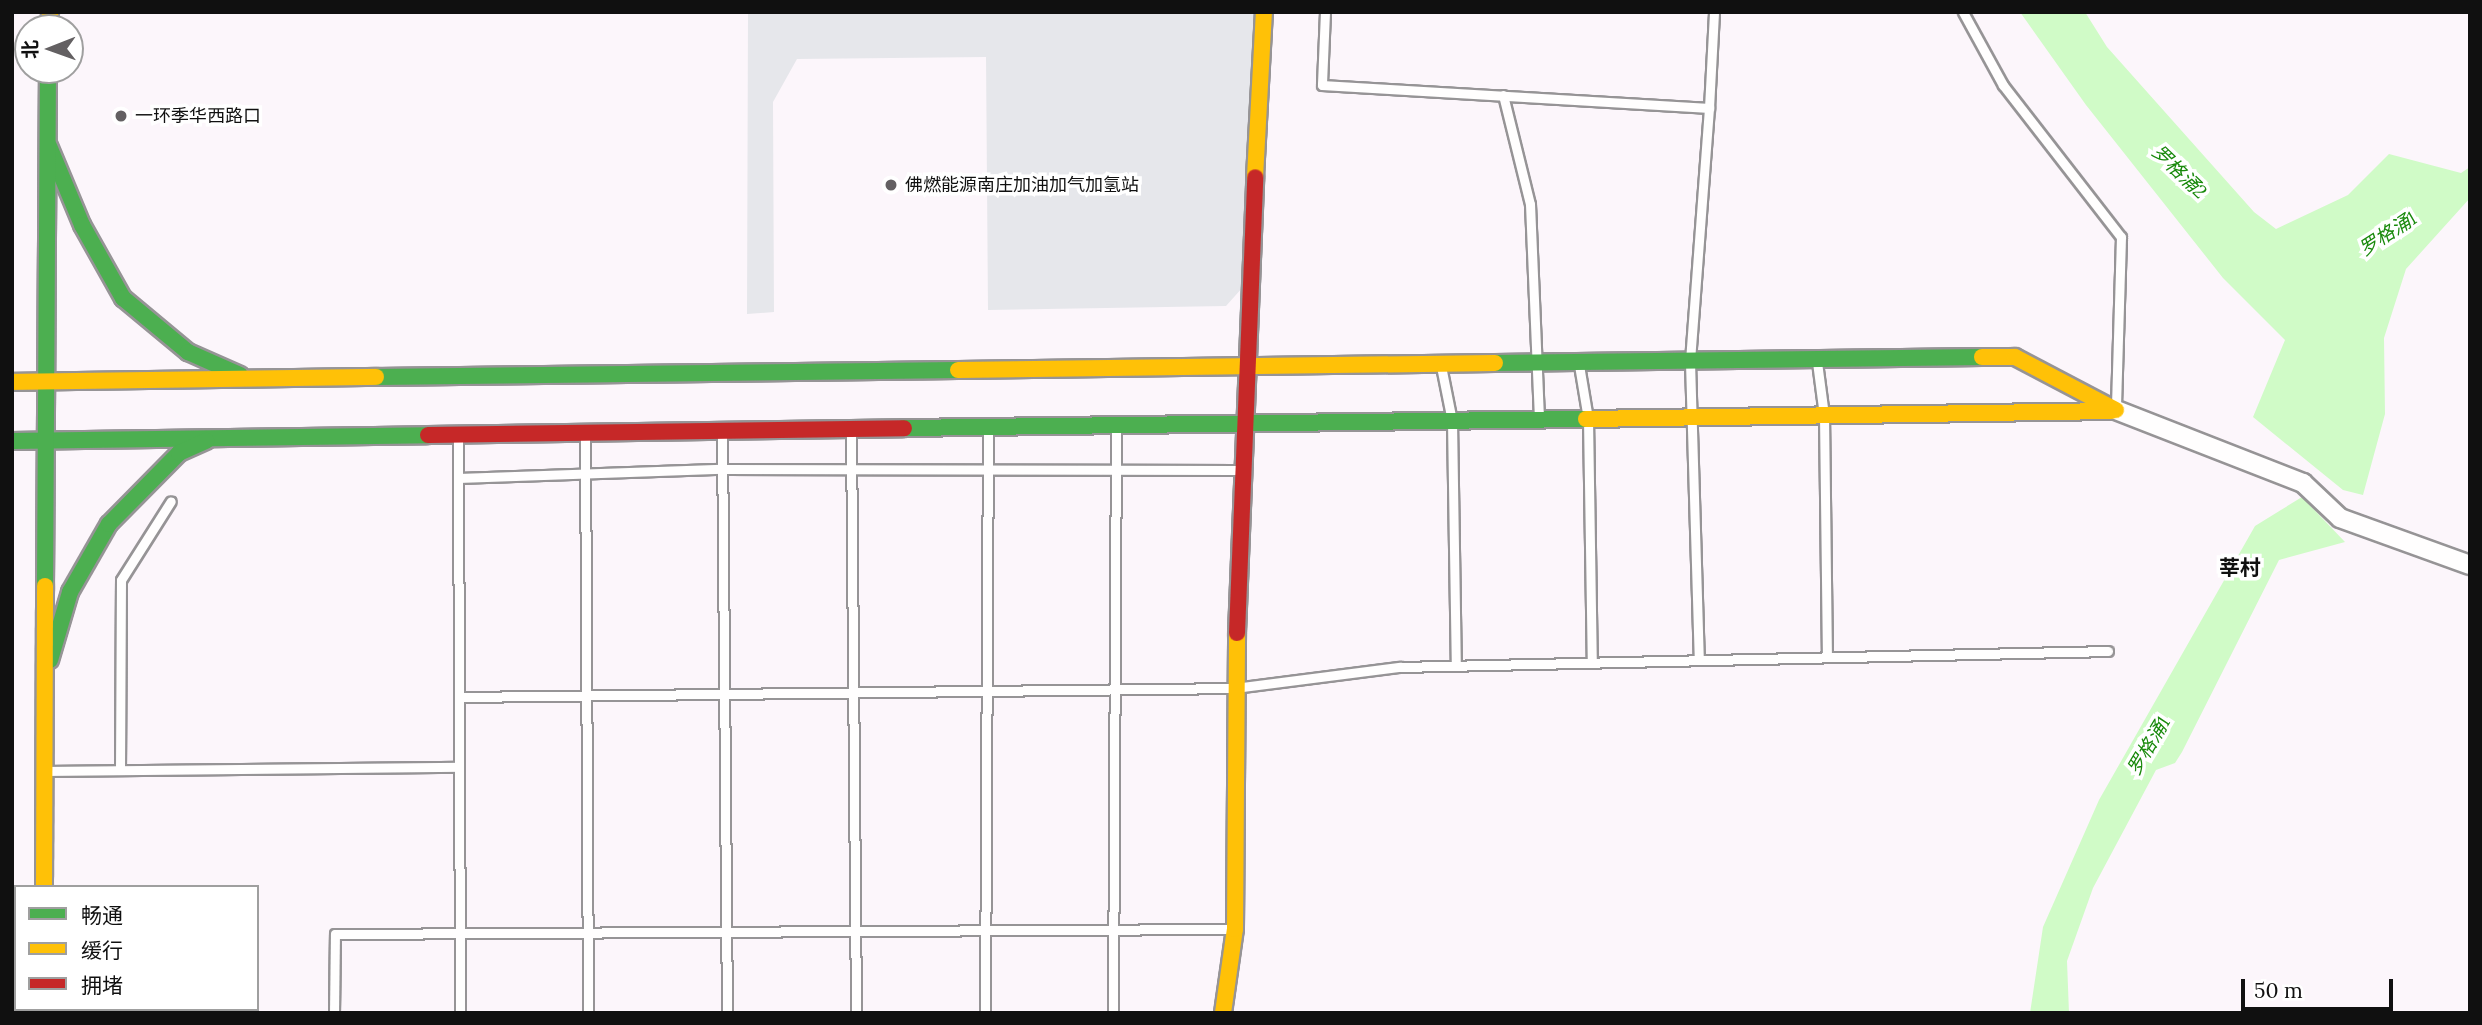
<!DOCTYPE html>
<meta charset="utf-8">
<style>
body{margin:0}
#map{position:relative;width:2482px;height:1025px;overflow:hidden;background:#fcf6fb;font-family:Lora,"Noto Sans SC",serif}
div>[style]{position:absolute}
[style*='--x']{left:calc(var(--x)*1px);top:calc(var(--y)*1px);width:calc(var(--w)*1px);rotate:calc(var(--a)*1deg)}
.industrial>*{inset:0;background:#e6e7eb}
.water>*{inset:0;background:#d0fbc7}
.roads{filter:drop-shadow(2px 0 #969496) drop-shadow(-2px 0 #969496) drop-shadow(0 2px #969496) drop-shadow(0 -2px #969496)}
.lane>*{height:9px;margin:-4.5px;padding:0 4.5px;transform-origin:4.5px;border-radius:4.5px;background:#fffefe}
.street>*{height:18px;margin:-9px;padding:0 9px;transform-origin:9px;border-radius:9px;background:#fffefe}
.fast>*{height:16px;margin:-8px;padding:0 8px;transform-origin:8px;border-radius:8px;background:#4caf50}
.slow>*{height:16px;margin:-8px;padding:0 8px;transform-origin:8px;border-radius:8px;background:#ffc107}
.jam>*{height:16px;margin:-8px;padding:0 8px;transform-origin:8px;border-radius:8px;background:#c62828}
.dots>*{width:19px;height:19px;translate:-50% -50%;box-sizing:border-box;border:4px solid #fff;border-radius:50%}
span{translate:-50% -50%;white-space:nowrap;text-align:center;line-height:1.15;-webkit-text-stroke:7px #fff;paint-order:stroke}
.poi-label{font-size:18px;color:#101010}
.left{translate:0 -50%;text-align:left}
.water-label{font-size:19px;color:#18890b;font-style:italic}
.quarter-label{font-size:21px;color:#101010;font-weight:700}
.frame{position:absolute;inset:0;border:14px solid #101010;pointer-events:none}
.legend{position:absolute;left:14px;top:885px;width:245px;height:126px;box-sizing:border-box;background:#fff;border:2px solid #9f9f9f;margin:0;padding:9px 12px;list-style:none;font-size:21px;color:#101010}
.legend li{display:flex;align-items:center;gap:14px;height:35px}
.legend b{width:35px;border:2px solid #9f9f9f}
.north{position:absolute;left:14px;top:14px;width:70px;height:70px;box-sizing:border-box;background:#fff;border:2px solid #9f9f9f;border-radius:50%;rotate:269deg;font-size:19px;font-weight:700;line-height:28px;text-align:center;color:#101010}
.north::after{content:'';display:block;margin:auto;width:24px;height:32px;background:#636062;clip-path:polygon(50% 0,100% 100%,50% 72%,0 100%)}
.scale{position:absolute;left:2241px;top:979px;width:152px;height:32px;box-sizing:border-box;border:4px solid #101010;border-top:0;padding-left:9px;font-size:21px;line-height:24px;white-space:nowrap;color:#101010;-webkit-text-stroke:5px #fff;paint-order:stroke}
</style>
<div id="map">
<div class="industrial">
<i style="clip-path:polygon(748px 12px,1256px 12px,1243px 287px,1226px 306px,988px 310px,986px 57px,797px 59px,773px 102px,774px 312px,747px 314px)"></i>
</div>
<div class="water">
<i style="clip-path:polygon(2020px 12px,2085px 12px,2107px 47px,2254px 212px,2276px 229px,2348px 195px,2389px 154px,2461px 173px,2470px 167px,2470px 198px,2406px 269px,2384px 338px,2385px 414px,2363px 495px,2343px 490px,2253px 417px,2285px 340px,2223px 278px,2086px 105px)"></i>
<i style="clip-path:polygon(2302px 497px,2345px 542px,2279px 560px,2182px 752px,2175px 763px,2156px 770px,2093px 888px,2067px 961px,2069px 1013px,2030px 1013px,2043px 927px,2099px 800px,2255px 526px)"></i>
</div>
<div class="roads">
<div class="lane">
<i style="--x:1325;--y:12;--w:73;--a:92.4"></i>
<i style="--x:1322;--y:85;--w:388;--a:3.4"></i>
<i style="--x:1709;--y:108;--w:255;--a:94.3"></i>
<i style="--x:1690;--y:362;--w:298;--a:88.3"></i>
<i style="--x:1963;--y:12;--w:83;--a:61.3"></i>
<i style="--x:2003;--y:85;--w:192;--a:52.2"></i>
<i style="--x:2121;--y:237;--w:168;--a:91.7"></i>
<i style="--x:1503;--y:95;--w:112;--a:76.1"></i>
<i style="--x:1530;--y:204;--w:215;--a:87.6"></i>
<i style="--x:1709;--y:108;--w:96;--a:-87"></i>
<i style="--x:1817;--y:362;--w:53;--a:82.5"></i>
<i style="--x:1824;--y:415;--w:242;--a:89.3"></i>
<i style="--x:1579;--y:365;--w:55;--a:80.5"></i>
<i style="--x:1588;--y:419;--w:243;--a:89.1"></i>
<i style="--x:1441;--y:366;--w:56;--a:78.7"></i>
<i style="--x:1452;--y:421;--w:244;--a:89.1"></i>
<i style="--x:851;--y:430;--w:583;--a:89.51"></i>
<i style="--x:585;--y:434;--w:579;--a:89.7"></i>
<i style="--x:722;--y:434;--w:579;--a:89.51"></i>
<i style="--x:458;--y:436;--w:577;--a:89.8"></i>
<i style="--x:458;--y:478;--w:264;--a:-2"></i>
<i style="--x:722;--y:469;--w:518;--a:0.11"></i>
<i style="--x:459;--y:697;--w:776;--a:-0.66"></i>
<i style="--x:1235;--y:688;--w:166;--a:-7.3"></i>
<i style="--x:1400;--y:667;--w:708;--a:-1.29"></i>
<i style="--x:120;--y:770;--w:190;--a:-89.7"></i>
<i style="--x:121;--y:580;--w:93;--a:-57.7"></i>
<i style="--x:48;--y:771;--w:411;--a:-0.6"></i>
<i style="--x:334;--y:1013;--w:79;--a:-89.3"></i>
<i style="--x:335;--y:934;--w:899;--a:-0.32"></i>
<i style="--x:985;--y:1013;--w:583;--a:-89.71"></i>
<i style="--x:1113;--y:1013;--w:586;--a:-89.71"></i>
</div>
<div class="street">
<i style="--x:2116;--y:410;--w:201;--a:21.3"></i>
<i style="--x:2303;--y:483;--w:51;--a:43.4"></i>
<i style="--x:2340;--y:518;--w:138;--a:19.9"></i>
</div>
<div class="fast">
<i style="--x:49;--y:146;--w:86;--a:67.3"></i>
<i style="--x:82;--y:225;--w:84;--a:60.7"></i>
<i style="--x:123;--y:298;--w:85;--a:39.7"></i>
<i style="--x:188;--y:352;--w:57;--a:23.9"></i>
<i style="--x:1495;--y:363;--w:487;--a:-0.7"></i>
<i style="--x:376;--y:377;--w:582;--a:-0.69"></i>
<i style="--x:904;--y:428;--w:682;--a:-0.76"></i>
<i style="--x:12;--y:441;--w:416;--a:-0.8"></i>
<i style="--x:45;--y:586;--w:516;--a:-89.67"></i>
<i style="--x:50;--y:660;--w:71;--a:-73.6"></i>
<i style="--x:70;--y:592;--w:78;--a:-60.2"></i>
<i style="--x:109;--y:524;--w:100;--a:-45.4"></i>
<i style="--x:179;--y:453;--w:30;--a:-24"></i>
<i style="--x:45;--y:1009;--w:4;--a:90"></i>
</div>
<div class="slow">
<i style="--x:49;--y:28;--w:16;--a:-86"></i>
<i style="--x:1255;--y:177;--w:165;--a:-86.9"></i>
<i style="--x:1982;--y:357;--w:33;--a:0"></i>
<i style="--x:2015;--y:357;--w:114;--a:27.7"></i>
<i style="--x:958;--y:370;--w:537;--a:-0.75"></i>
<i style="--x:12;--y:382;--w:364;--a:-0.8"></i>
<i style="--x:1586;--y:419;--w:525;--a:-0.87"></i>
<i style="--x:44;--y:887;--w:301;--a:-89.8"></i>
<i style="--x:1223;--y:1013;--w:85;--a:-81.9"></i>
<i style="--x:1235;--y:929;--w:296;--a:-89.6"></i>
</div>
<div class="jam">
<i style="--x:428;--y:435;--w:476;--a:-0.8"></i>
<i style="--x:1237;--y:633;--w:456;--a:-87.7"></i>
</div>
</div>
<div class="dots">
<i style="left:121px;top:116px;background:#636062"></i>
<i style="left:891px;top:185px;background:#636062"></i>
</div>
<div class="poi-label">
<span class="left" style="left:135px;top:116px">一环季华西路口</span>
<span class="left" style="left:905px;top:185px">佛燃能源南庄加油加气加氢站</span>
</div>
<div class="water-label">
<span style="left:2179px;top:172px;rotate:44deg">罗格涌2</span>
<span style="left:2388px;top:234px;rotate:-33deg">罗格涌1</span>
<span style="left:2149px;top:746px;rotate:-59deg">罗格涌1</span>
</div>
<div class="quarter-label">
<span style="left:2240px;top:568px">莘村</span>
</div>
<div class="frame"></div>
<ul class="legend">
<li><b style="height:9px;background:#4caf50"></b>畅通</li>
<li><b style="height:9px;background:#ffc107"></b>缓行</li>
<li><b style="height:9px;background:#c62828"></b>拥堵</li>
</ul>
<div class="north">北</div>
<div class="scale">50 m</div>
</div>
